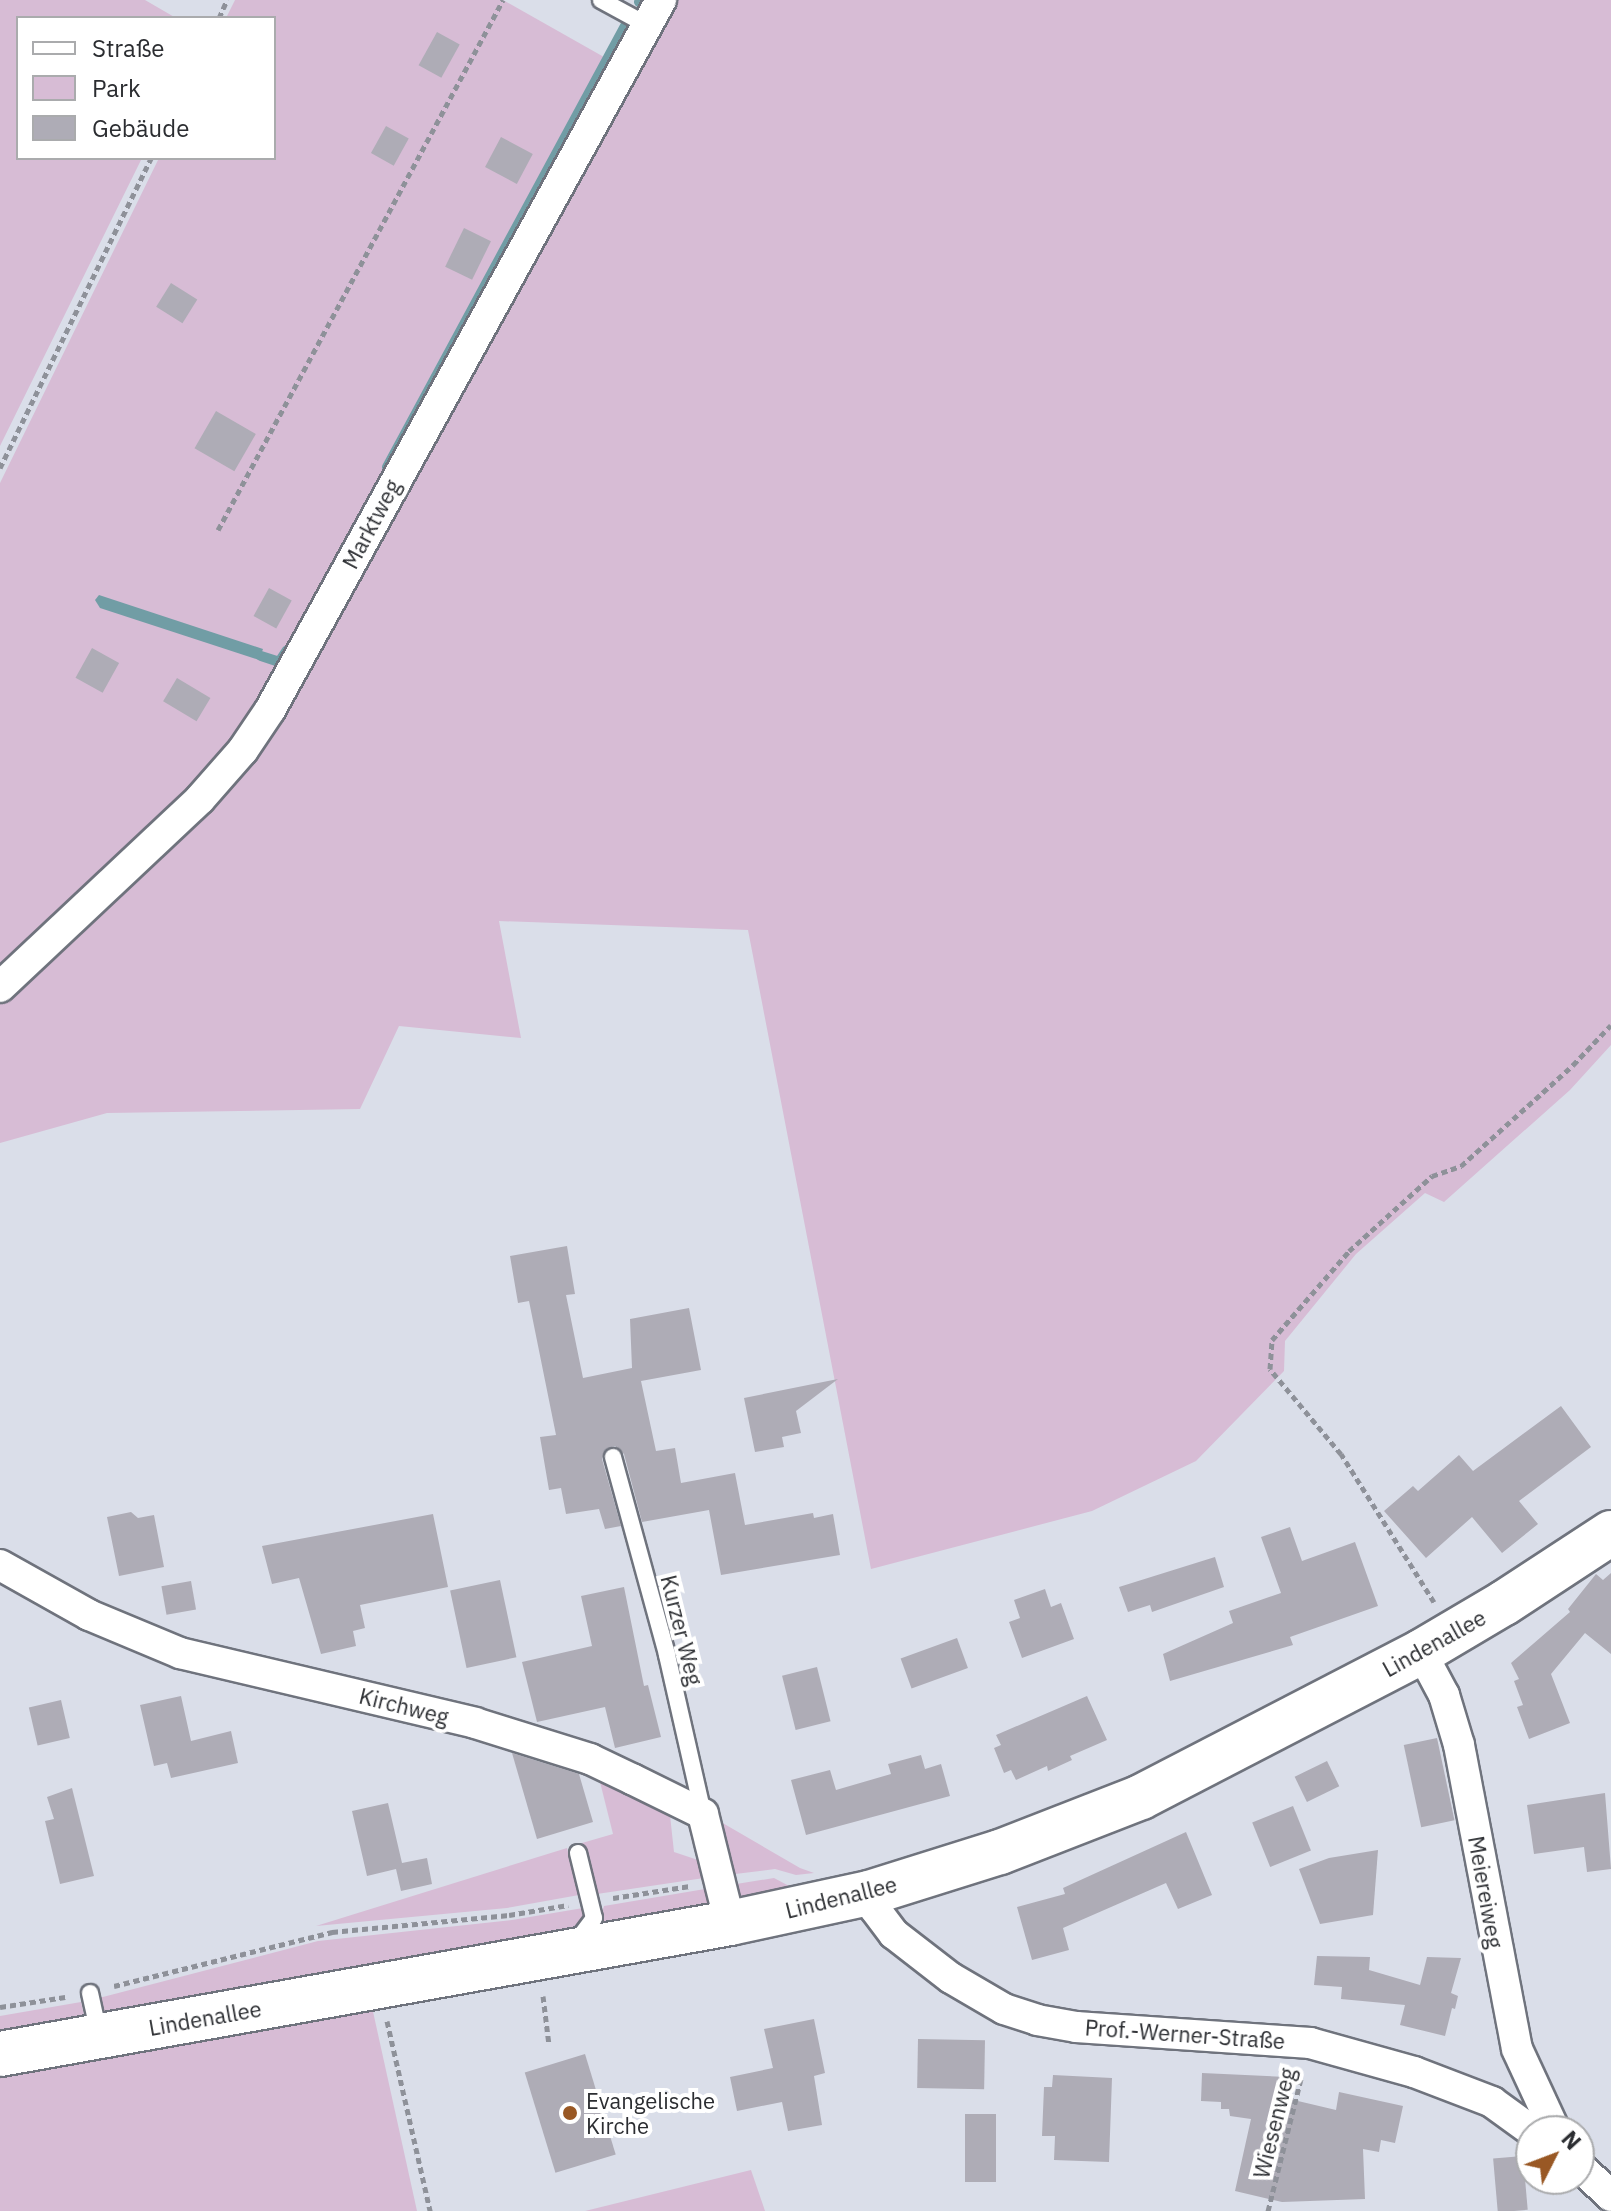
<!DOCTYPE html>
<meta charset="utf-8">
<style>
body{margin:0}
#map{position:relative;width:1611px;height:2211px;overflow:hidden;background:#dadee9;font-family:"IBM Plex Sans",sans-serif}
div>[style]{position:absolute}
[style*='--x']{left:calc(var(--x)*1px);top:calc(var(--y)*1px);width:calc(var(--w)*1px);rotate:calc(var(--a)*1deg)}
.green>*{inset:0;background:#d7bcd5}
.water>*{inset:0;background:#719da5}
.stream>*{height:10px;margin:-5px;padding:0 5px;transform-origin:5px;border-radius:5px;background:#719da5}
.building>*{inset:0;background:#aeacb6;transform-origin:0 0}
.path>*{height:5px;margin-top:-2.5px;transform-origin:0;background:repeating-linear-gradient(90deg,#8e9199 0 6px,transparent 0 10px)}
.roads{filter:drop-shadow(2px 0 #6f737d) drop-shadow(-2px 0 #6f737d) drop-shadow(0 2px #6f737d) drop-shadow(0 -2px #6f737d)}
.lane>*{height:16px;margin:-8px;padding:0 8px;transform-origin:8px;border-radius:8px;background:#fff}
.street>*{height:30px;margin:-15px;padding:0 15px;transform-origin:15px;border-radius:15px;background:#fff}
.secondary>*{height:44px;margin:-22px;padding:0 22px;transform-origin:22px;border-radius:22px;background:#fff}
.dots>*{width:22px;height:22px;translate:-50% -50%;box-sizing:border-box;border:4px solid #fff;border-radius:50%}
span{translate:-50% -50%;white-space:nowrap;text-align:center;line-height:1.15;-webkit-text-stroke:8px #fff;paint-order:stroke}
.street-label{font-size:22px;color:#2b2d31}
.poi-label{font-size:22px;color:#2b2d31}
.left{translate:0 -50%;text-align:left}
.legend{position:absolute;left:16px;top:16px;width:260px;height:144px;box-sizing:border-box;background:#fff;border:2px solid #aaabad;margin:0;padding:10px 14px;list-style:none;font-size:24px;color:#2b2d31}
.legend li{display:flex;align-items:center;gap:16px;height:40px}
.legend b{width:40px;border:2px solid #aaabad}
.north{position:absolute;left:1515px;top:2115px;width:80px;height:80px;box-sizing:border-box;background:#fff;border:2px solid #aaabad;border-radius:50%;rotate:48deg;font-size:22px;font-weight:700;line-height:32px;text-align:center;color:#2b2d31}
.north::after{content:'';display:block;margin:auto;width:28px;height:36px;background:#995824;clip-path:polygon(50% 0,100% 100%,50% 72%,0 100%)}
</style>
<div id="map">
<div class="green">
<i style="clip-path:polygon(0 0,145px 0,176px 18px,18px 18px,18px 158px,142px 158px,0 446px)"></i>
<i style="clip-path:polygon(235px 0,503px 0,611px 61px,239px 743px,0 975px,0 483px,159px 158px,274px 158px,274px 18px,226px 18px)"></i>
<i style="clip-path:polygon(672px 0,1611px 0,1611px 1045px,1570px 1090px,1444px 1202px,1425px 1193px,1356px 1254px,1285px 1341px,1284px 1371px,1196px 1461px,1092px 1511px,871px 1569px,748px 930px,499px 921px,521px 1038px,399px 1026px,360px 1109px,107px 1113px,0 1143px,0 1003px,202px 811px)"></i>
<i style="clip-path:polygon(597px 1770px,669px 1806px,674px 1852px,701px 1861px,704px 1878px,597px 1894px,582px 1843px,613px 1834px)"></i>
<i style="clip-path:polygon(714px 1818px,800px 1868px,814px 1873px,796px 1875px,775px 1869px,727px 1875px)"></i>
<i style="clip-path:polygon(567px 1848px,579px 1895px,507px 1908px,316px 1926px)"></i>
<i style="clip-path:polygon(774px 1878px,791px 1887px,811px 1890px,735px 1906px,730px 1885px)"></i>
<i style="clip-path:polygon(705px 1889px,708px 1903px,702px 1913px,595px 1933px,604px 1906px)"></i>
<i style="clip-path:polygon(583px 1908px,588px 1918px,572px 1937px,103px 2014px,99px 1998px,318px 1941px,512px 1920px)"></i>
<i style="clip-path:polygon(81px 2002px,85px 2019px,0 2038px,0 2016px)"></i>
<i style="clip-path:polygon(372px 2007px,417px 2211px,0 2211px,0 2073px)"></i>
<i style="clip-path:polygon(751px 2170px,765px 2211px,585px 2211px)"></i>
</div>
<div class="water">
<i style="clip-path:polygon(99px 595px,263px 649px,259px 660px,100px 608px,95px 600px)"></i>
</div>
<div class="stream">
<i style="--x:639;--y:2;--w:2;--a:-63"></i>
<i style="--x:387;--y:467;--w:503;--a:-61.65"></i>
<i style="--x:261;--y:656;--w:19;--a:18"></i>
<i style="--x:279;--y:662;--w:14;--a:-56"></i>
</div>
<div class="building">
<i style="left:437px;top:32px;width:26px;height:38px;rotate:29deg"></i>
<i style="left:386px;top:126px;width:26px;height:31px;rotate:29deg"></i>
<i style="left:501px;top:137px;width:36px;height:34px;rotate:28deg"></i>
<i style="left:464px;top:228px;width:30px;height:43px;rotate:26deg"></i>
<i style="left:171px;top:283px;width:31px;height:28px;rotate:32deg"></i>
<i style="left:216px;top:411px;width:46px;height:43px;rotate:30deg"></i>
<i style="left:269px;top:588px;width:26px;height:32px;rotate:29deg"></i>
<i style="left:92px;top:648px;width:31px;height:34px;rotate:29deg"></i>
<i style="left:177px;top:678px;width:39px;height:27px;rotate:31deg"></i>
<i style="clip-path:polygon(567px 1246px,575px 1294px,566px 1295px,583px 1378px,632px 1368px,630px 1319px,689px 1308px,701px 1370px,641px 1381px,656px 1451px,675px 1448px,681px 1483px,735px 1473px,745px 1525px,813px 1513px,814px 1518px,833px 1514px,840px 1555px,721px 1575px,709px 1510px,642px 1522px,624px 1454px,615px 1446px,606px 1449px,602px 1459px,621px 1526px,605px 1529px,599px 1509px,566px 1514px,561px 1488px,549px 1490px,540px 1437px,556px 1435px,529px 1301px,518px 1303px,510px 1256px)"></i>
<i style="clip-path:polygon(838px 1379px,796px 1411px,801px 1433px,782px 1437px,784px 1447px,755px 1452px,744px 1398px)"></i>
<i style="clip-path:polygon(1561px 1406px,1591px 1447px,1519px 1501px,1538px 1524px,1502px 1553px,1472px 1517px,1426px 1558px,1384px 1511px,1413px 1486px,1418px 1491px,1459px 1455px,1473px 1471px)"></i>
<i style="clip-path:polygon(131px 1512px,138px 1518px,154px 1515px,164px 1567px,119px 1576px,107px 1517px)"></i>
<i style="clip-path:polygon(433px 1514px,448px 1587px,360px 1605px,365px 1628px,353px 1631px,356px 1646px,321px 1654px,299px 1578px,272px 1584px,262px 1546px)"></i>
<i style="clip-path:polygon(1290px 1527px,1302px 1561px,1355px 1542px,1378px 1606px,1290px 1637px,1293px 1645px,1170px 1681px,1163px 1654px,1233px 1623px,1229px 1611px,1281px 1593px,1261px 1537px)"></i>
<i style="clip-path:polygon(1215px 1557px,1224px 1587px,1152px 1612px,1150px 1605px,1128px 1612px,1119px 1587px)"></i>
<i style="clip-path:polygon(1611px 1573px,1611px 1654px,1585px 1633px,1551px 1674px,1570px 1723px,1529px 1739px,1517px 1707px,1523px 1705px,1514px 1681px,1519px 1679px,1511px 1663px,1570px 1612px,1568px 1609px,1596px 1574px,1603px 1580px)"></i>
<i style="left:500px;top:1580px;width:79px;height:51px;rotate:78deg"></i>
<i style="left:191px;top:1581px;width:29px;height:30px;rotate:80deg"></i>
<i style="clip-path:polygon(624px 1587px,644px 1686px,648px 1685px,661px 1737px,615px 1748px,605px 1707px,537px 1722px,522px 1662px,592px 1646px,581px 1596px)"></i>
<i style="clip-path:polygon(1045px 1589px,1051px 1607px,1061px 1603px,1074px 1639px,1022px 1658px,1009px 1622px,1020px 1618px,1014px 1600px)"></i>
<i style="left:957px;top:1638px;width:32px;height:60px;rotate:70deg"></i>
<i style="left:817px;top:1667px;width:56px;height:36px;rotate:76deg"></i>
<i style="clip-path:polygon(181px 1696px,191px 1741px,231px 1731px,238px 1763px,171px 1778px,167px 1763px,154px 1766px,140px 1705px)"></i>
<i style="clip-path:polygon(1087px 1696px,1107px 1740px,1070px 1756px,1072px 1760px,1048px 1771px,1047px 1766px,1016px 1780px,1011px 1770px,1004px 1773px,994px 1748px,1001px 1745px,996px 1735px)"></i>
<i style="left:61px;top:1700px;width:39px;height:33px;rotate:77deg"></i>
<i style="left:1437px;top:1738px;width:84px;height:34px;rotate:78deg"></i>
<i style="clip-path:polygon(512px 1753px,579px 1774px,593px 1822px,537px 1839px)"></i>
<i style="clip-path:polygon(921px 1755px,925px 1769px,941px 1764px,950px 1796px,806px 1835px,791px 1780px,830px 1770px,836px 1790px,891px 1774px,888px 1764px)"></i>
<i style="left:1327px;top:1761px;width:28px;height:36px;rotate:64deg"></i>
<i style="clip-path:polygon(72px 1788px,94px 1876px,60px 1884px,45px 1821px,54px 1819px,47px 1797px)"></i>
<i style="clip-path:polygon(1605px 1793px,1611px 1869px,1587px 1872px,1584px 1847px,1534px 1854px,1527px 1805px)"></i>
<i style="clip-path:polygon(388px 1803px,402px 1863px,427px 1858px,432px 1884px,401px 1891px,396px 1869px,367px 1876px,352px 1811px)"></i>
<i style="left:1293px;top:1806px;width:48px;height:44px;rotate:68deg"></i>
<i style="clip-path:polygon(1186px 1832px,1212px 1895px,1178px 1909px,1166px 1883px,1063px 1928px,1069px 1950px,1032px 1960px,1017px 1907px,1065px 1894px,1063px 1888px)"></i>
<i style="clip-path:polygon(1378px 1850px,1373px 1915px,1320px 1924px,1299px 1869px,1329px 1858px)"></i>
<i style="clip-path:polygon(1317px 1956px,1370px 1957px,1369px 1970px,1420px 1985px,1427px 1957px,1461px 1958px,1451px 1993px,1458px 1996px,1455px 2009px,1452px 2008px,1445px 2036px,1400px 2025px,1405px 2005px,1341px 1999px,1342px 1987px,1314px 1985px)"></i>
<i style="clip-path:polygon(814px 2019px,825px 2073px,814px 2076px,822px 2125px,788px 2131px,782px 2102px,737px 2111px,730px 2077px,773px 2068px,764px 2029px)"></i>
<i style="left:918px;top:2039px;width:67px;height:49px;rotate:1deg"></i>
<i style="left:585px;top:2054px;width:105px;height:63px;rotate:73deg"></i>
<i style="clip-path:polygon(1202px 2073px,1286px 2077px,1281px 2097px,1336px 2110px,1339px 2092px,1403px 2106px,1395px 2143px,1381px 2140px,1379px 2152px,1363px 2149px,1365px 2199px,1282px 2202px,1235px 2191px,1251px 2119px,1230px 2116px,1229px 2109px,1221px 2109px,1221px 2102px,1201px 2101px)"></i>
<i style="clip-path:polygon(1053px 2075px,1112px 2078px,1109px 2162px,1054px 2160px,1055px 2136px,1042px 2136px,1044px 2087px,1052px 2087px)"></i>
<i style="left:965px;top:2114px;width:31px;height:68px"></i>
<i style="left:1523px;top:2156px;width:54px;height:30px;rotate:85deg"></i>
</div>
<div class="path">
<i style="--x:219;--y:18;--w:20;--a:-66"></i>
<i style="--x:0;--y:468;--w:345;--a:-64"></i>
<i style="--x:218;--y:530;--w:602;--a:-61.73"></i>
<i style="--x:1434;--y:1602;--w:175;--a:-122.1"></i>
<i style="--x:1341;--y:1454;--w:111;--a:-129.9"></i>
<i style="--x:1270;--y:1369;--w:29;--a:-86"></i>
<i style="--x:1272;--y:1340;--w:118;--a:-49.1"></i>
<i style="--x:1349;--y:1251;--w:112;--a:-42.1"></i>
<i style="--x:1432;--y:1176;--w:31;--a:-19"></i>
<i style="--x:1461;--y:1166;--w:151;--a:-42"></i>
<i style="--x:1573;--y:1065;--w:55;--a:-46.5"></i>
<i style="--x:613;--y:1898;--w:78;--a:-8.9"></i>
<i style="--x:114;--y:1986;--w:225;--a:-13.9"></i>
<i style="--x:332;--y:1932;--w:178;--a:-5.5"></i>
<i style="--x:509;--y:1915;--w:60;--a:-9.6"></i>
<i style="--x:543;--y:1996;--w:49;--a:83"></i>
<i style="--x:0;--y:2007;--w:66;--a:-8.7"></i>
<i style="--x:387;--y:2021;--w:195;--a:77.2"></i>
<i style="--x:1268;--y:2211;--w:140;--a:-76"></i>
</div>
<div class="roads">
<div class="lane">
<i style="--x:601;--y:0;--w:52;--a:28.5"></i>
<i style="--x:613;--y:1457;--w:205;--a:74.7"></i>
<i style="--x:667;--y:1655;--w:163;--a:77.2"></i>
<i style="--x:578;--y:1853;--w:67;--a:76.2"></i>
<i style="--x:594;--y:1918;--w:20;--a:127"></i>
<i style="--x:582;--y:1934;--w:12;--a:85"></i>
<i style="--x:90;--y:1993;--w:42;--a:77.6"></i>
</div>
<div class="street">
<i style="--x:0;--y:987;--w:274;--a:-43.2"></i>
<i style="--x:200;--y:799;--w:65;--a:-48.7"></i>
<i style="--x:243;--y:750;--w:48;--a:-56"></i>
<i style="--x:270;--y:710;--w:811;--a:-61.16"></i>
<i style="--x:0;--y:1565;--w:102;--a:29.3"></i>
<i style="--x:89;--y:1615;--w:99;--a:22.7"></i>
<i style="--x:180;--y:1653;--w:303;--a:13.3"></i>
<i style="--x:475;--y:1723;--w:121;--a:17.4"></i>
<i style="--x:590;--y:1759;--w:47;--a:25.5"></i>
<i style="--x:632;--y:1779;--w:79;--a:26.2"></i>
<i style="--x:703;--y:1814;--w:112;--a:76.1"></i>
<i style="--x:1421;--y:1652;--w:49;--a:61.9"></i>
<i style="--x:1444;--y:1695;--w:52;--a:73.3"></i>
<i style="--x:1459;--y:1745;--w:309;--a:79.2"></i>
<i style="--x:1517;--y:2049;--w:90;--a:65.1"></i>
<i style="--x:869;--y:1893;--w:17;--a:69"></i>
<i style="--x:875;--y:1909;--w:31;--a:53"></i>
<i style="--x:894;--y:1934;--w:72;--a:37.7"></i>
<i style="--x:951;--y:1978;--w:61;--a:30.3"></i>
<i style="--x:1004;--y:2009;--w:35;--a:18"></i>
<i style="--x:1037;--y:2020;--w:40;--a:10"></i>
<i style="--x:1076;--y:2027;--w:235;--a:3.9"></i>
<i style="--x:1310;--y:2043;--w:108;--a:15.6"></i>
<i style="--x:1414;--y:2072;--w:84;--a:21"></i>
<i style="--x:1492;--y:2102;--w:49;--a:35.9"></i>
<i style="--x:1579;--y:2166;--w:44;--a:43.2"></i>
</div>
<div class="secondary">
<i style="--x:0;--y:2054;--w:742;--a:-10.17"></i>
<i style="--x:730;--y:1923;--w:142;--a:-12.2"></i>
<i style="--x:869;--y:1893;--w:137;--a:-17.4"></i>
<i style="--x:1000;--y:1852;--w:151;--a:-21.3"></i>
<i style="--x:1141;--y:1797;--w:315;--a:-27.4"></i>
<i style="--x:1421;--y:1652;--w:96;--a:-30.6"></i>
<i style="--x:1504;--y:1603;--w:128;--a:-33.2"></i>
</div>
</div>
<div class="dots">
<i style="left:570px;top:2113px;background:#995824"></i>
</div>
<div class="street-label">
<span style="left:371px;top:524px;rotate:-62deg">Marktweg</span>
<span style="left:682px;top:1630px;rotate:76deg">Kurzer Weg</span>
<span style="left:1434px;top:1643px;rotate:-29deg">Lindenallee</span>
<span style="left:404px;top:1706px;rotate:14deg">Kirchweg</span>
<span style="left:1486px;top:1892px;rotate:80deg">Meiereiweg</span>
<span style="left:841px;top:1897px;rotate:-14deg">Lindenallee</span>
<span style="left:205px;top:2018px;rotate:-10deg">Lindenallee</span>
<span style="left:1185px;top:2034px;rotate:4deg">Prof.-Werner-Straße</span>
<span style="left:1274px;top:2123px;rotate:-76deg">Wiesenweg</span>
</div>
<div class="poi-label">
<span class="left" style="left:586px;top:2113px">Evangelische<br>Kirche</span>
</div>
<ul class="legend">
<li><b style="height:10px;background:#fff"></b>Straße</li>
<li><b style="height:22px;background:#d7bcd5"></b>Park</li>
<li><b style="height:22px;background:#aeacb6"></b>Gebäude</li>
</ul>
<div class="north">N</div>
</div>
